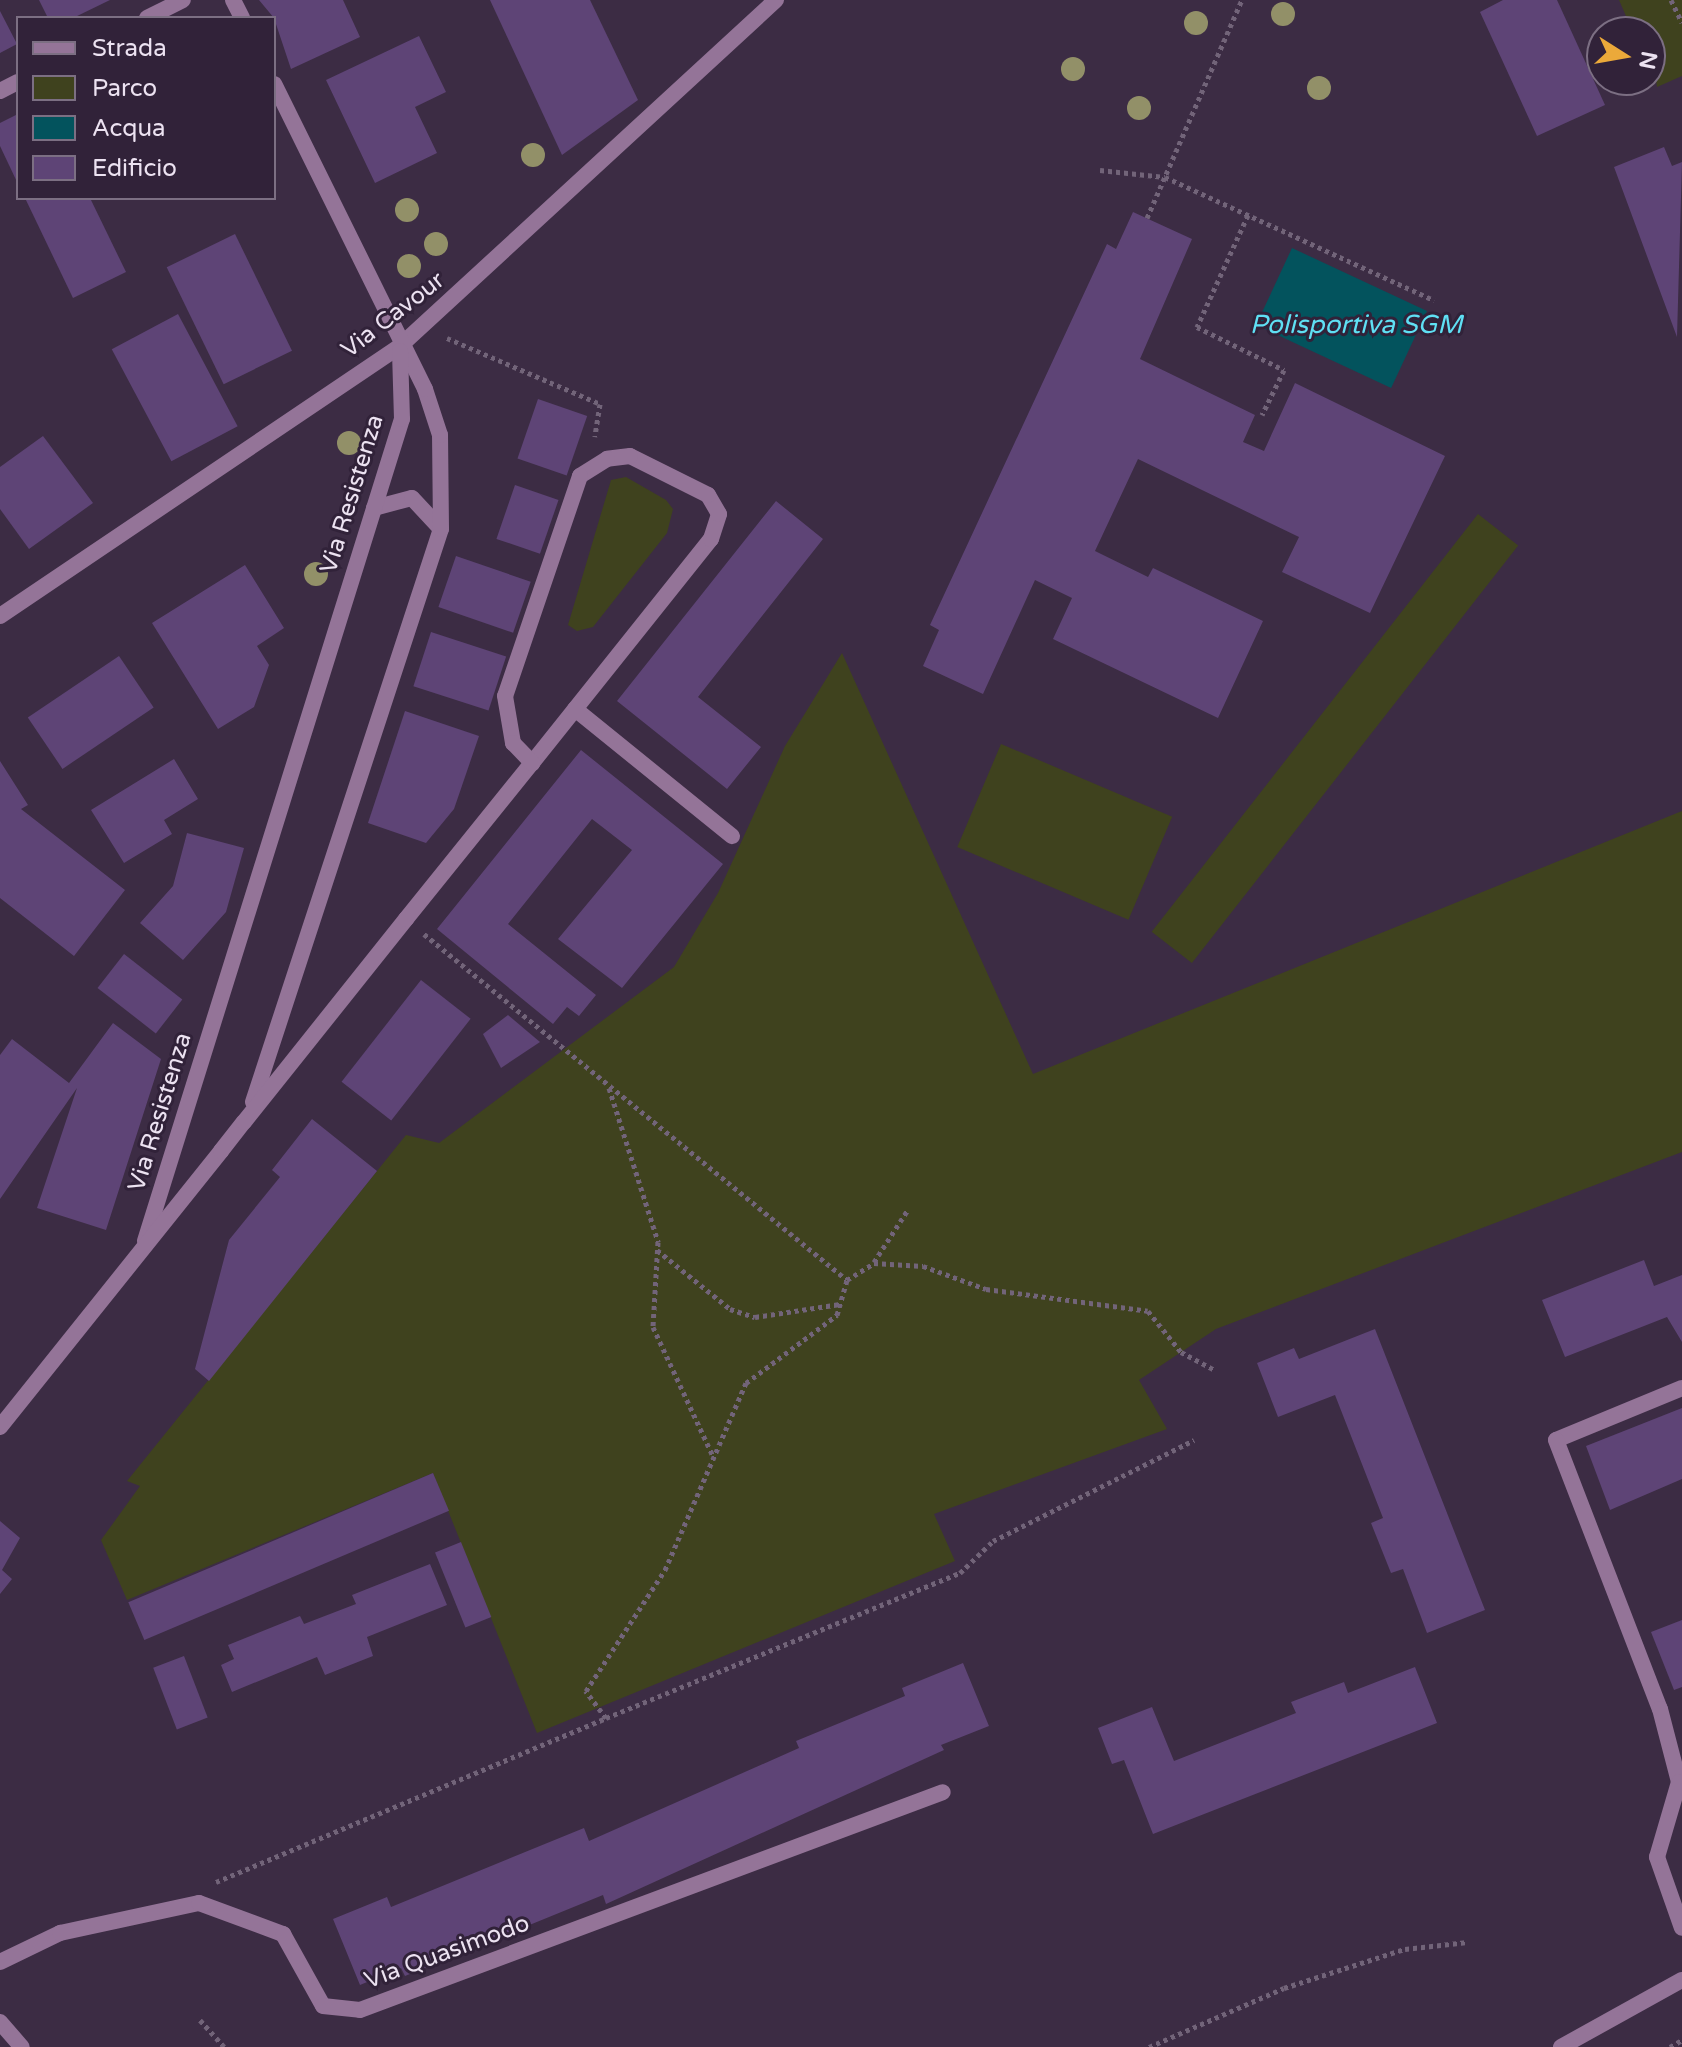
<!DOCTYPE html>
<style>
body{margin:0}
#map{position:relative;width:1682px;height:2047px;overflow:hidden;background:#3c2c44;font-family:"Varela Round",sans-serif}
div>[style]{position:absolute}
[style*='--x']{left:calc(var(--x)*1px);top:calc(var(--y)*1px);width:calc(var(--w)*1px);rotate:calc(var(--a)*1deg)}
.green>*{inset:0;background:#3f421e;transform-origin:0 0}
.water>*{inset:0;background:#03535d;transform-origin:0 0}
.building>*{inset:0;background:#5e4476;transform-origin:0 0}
.path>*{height:5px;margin-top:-2.5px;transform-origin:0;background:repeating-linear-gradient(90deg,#726479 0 4px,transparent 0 8px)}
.service>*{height:16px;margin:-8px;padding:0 8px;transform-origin:8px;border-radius:8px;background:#947498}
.minor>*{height:16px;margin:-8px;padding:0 8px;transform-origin:8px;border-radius:8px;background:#947498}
.tertiary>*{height:16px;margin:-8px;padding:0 8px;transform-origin:8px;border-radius:8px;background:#947498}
.trees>*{width:24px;height:24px;margin:-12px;border-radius:50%;background:#929068}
span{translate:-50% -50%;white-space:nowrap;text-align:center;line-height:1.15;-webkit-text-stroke:6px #312239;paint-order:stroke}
.street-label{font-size:24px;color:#ece2f1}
.water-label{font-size:26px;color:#5fe0f4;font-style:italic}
.legend{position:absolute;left:16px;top:16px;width:260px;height:184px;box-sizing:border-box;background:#312239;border:2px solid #7c6f83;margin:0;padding:10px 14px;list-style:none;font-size:24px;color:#ece2f1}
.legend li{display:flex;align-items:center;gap:16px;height:40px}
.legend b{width:40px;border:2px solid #7c6f83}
.north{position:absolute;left:1586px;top:16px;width:80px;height:80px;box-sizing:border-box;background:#312239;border:2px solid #7c6f83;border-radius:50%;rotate:101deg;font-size:22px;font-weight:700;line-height:32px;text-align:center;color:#ece2f1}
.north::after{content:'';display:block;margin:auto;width:28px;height:36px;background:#eba93a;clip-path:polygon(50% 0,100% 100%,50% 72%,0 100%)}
</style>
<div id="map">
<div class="green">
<i style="clip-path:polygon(1619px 0,1682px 0,1682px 76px,1657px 87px,1650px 32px,1633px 32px)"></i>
<i style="clip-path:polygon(626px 477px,666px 500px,673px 509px,667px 533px,593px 627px,577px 631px,568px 625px,611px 480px)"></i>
<i style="left:1478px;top:514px;width:51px;height:530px;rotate:38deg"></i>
<i style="clip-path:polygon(842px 653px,1033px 1074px,1682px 811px,1682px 1152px,1216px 1329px,1139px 1380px,1167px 1429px,934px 1514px,955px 1561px,537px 1733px,433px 1473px,127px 1600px,101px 1540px,140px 1486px,127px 1481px,406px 1135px,439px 1143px,674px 967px,718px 893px,785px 746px)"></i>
<i style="left:1001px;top:744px;width:186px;height:112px;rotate:23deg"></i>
</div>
<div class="water">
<i style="left:1292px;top:248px;width:149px;height:85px;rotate:25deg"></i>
</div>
<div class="building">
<i style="clip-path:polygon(39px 0,110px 0,73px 18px,48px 18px)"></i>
<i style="clip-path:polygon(259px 0,343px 0,360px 37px,291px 69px,274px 18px)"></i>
<i style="clip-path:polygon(490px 0,590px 0,638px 100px,562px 155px)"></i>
<i style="clip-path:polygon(1503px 0,1557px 0,1605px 105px,1537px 136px,1480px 12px)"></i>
<i style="clip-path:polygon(0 11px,17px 44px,0 53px)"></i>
<i style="clip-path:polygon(419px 36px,446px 92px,415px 107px,437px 153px,375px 183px,326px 80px)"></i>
<i style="clip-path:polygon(18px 114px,18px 184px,0 146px,0 123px)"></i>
<i style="clip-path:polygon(1664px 147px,1672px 166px,1682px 162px,1677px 337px,1614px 167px)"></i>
<i style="clip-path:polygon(25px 198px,90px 198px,126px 272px,73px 298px)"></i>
<i style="clip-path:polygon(1133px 212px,1192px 239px,1140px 359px,1255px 415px,1243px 442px,1264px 451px,1295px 383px,1445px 456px,1370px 613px,1282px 572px,1299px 537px,1138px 459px,1095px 551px,1148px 577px,1153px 568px,1263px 621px,1218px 718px,1053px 639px,1072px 598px,1035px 580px,983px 694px,923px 666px,939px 630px,930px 625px,1107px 244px,1116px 249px)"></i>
<i style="left:235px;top:234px;width:130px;height:76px;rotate:64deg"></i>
<i style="left:178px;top:314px;width:127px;height:75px;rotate:62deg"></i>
<i style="left:538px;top:399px;width:52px;height:63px;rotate:19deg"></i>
<i style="clip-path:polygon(43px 436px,93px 503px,29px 549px,0 509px,0 467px)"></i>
<i style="left:515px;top:485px;width:46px;height:57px;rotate:19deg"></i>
<i style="clip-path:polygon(776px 501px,823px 539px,698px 697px,761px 747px,727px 789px,617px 701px)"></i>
<i style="left:456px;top:556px;width:79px;height:54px;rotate:19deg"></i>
<i style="clip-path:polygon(245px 565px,284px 628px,257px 646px,269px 665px,254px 707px,218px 729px,152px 623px)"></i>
<i style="left:431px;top:632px;width:79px;height:57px;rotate:18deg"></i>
<i style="left:119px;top:656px;width:62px;height:110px;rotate:56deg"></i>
<i style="clip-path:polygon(405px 711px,479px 736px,454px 809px,426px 843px,368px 823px)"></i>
<i style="clip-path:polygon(581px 750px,723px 864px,622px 988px,558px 939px,632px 850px,592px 819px,508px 924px,596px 995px,579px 1016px,567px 1007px,553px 1024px,437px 929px)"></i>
<i style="clip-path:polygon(174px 759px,198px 799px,164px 820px,172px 834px,124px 863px,91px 810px)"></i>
<i style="clip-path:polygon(0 761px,28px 805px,21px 809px,125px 890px,74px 956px,0 898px)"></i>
<i style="clip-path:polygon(187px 833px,244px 848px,226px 912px,183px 960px,140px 923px,173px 886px)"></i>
<i style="left:124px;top:954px;width:74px;height:43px;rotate:38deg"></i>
<i style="left:421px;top:980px;width:63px;height:129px;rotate:38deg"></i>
<i style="clip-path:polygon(508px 1015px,540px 1042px,501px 1068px,483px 1034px)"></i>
<i style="clip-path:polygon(113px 1023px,161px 1059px,106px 1230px,37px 1208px,77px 1088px,0 1199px,0 1055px,12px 1039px,69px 1083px)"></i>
<i style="clip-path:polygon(312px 1119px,377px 1171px,209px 1381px,195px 1369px,229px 1240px,280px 1177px,272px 1170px)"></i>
<i style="clip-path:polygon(1644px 1260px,1654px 1286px,1682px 1275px,1682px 1342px,1667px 1317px,1565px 1357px,1542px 1300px)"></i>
<i style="clip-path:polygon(1375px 1329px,1485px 1610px,1427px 1633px,1403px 1569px,1391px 1573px,1371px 1523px,1383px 1518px,1335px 1395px,1278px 1417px,1257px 1363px,1294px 1348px,1299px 1359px)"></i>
<i style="clip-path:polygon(1682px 1408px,1682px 1479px,1610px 1510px,1586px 1446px)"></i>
<i style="left:433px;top:1473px;width:41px;height:331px;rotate:67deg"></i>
<i style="clip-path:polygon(0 1521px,20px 1538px,2px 1570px,12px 1579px,0 1594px)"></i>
<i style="left:461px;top:1542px;width:81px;height:28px;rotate:68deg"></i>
<i style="clip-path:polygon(430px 1564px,447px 1605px,367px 1637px,373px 1656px,325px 1675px,317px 1657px,232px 1692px,221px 1665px,234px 1659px,228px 1645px,300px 1616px,304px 1624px,356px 1604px,352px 1595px)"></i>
<i style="clip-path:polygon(1682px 1620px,1682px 1687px,1674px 1690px,1651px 1632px)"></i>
<i style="left:184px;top:1656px;width:66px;height:33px;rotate:69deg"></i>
<i style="clip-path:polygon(963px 1663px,989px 1726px,941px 1745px,944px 1750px,606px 1904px,603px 1895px,405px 1976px,401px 1968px,360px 1985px,333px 1919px,387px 1897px,391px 1907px,584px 1828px,589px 1841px,799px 1748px,796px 1741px,905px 1696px,902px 1688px)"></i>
<i style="clip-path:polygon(1415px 1667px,1437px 1723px,1153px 1834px,1124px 1760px,1112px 1764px,1098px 1728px,1152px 1707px,1174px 1761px,1296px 1713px,1291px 1702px,1344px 1682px,1348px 1693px)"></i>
</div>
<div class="path">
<i style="--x:1671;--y:0;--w:25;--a:64"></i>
<i style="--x:1100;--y:170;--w:65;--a:6.1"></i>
<i style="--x:1165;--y:177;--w:296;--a:24.6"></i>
<i style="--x:1248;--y:215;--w:123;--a:114.5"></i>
<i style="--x:1197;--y:327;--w:97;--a:26.3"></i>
<i style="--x:1284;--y:370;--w:50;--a:116.1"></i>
<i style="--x:1147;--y:218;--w:238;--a:-66.5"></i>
<i style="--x:447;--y:338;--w:167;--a:23.3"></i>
<i style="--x:600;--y:404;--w:33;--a:99"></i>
<i style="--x:424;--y:934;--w:546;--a:39.28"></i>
<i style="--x:609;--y:1088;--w:162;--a:72.3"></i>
<i style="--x:658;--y:1242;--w:85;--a:93.4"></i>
<i style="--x:653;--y:1327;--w:142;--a:65.1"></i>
<i style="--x:657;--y:1250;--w:94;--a:38.9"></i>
<i style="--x:730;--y:1309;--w:26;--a:18"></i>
<i style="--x:755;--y:1317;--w:86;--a:-8.7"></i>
<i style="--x:874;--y:1262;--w:61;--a:-57.1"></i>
<i style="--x:606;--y:1718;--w:383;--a:-22.3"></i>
<i style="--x:960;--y:1573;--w:46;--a:-44.1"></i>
<i style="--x:993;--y:1541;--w:225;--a:-26.7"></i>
<i style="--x:216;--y:1882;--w:423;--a:-22.8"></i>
<i style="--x:606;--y:1718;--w:34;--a:-127"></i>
<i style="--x:586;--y:1691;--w:145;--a:-56.9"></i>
<i style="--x:665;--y:1570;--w:204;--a:-66.6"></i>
<i style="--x:746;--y:1383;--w:114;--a:-36.8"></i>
<i style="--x:837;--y:1315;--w:36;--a:-74"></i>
<i style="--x:847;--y:1280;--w:32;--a:-32"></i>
<i style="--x:874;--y:1263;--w:49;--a:3.5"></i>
<i style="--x:923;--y:1266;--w:67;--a:20.1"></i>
<i style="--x:986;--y:1289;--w:163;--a:7.7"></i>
<i style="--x:1148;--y:1311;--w:53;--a:51.2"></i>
<i style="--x:1181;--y:1352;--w:38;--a:28"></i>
<i style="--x:200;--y:2020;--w:36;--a:48"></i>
<i style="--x:1149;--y:2047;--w:147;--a:-23.6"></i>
<i style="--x:1284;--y:1988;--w:127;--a:-17.9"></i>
<i style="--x:1405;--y:1949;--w:63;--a:-6.3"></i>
<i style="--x:1670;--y:2047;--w:14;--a:-30"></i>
</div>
<div class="service">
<i style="--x:374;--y:508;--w:39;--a:-15"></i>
<i style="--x:412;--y:498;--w:42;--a:46.9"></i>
<i style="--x:575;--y:709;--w:202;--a:39"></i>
<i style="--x:0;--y:1962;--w:67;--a:-25.8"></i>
<i style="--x:60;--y:1933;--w:142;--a:-12.2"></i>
<i style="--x:199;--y:1903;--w:90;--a:20.3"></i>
<i style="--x:283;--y:1934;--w:82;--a:60.9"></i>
<i style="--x:323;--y:2006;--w:37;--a:6"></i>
<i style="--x:360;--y:2010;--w:622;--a:-20.5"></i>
</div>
<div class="minor">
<i style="--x:233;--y:0;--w:20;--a:63"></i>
<i style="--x:147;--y:18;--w:40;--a:-26.6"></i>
<i style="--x:0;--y:91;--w:20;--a:-27"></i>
<i style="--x:0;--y:616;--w:483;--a:-34"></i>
<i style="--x:400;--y:346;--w:511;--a:-42.62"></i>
<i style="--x:253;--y:1102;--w:603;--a:-71.84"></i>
<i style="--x:441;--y:529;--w:94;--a:-90.6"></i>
<i style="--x:440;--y:435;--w:48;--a:-108.1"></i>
<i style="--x:425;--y:389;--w:340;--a:-116.3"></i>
<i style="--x:145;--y:1241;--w:861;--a:-72.64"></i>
<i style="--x:402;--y:419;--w:68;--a:-91.7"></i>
<i style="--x:1682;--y:1388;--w:136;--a:157.6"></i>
<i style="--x:1556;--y:1440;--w:288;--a:68.9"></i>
<i style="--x:1660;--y:1709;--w:75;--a:75.4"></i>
<i style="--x:1679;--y:1782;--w:78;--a:106.3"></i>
<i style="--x:1657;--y:1857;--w:75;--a:70.6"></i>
<i style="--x:0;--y:1427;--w:354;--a:-51.3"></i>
<i style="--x:221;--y:1151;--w:37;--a:-52"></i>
<i style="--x:244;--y:1122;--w:260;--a:-51.4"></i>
<i style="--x:406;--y:919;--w:201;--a:-51.1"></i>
<i style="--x:532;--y:763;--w:287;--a:-51.4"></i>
<i style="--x:711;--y:539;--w:26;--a:-72"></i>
<i style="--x:719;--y:514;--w:22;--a:-120"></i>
<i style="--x:708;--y:495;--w:87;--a:-153.4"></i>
<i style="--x:630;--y:456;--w:23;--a:173"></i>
<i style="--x:607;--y:459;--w:32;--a:148"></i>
<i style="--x:580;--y:476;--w:232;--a:108.8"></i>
<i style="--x:505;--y:696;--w:48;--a:80.3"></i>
<i style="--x:513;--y:743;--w:28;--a:46"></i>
<i style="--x:0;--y:2022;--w:33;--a:49"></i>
</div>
<div class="tertiary">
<i style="--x:1561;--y:2047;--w:138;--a:-29"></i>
</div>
<div class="trees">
<i style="left:1283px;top:14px"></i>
<i style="left:1196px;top:23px"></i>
<i style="left:1073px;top:69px"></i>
<i style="left:1319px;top:88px"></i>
<i style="left:1139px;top:108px"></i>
<i style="left:533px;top:155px"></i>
<i style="left:407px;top:210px"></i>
<i style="left:436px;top:244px"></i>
<i style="left:409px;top:266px"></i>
<i style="left:349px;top:443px"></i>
<i style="left:316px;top:574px"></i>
</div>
<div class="street-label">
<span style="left:393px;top:315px;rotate:-38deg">Via Cavour</span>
<span style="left:352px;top:494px;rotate:-73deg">Via Resistenza</span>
<span style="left:160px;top:1112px;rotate:-73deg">Via Resistenza</span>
<span style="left:447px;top:1952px;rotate:-20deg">Via Quasimodo</span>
</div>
<div class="water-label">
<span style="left:1356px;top:325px">Polisportiva SGM</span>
</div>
<ul class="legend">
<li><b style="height:10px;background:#947498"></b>Strada</li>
<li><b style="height:22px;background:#3f421e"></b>Parco</li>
<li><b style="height:22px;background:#03535d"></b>Acqua</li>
<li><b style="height:22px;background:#5e4476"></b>Edificio</li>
</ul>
<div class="north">N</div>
</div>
